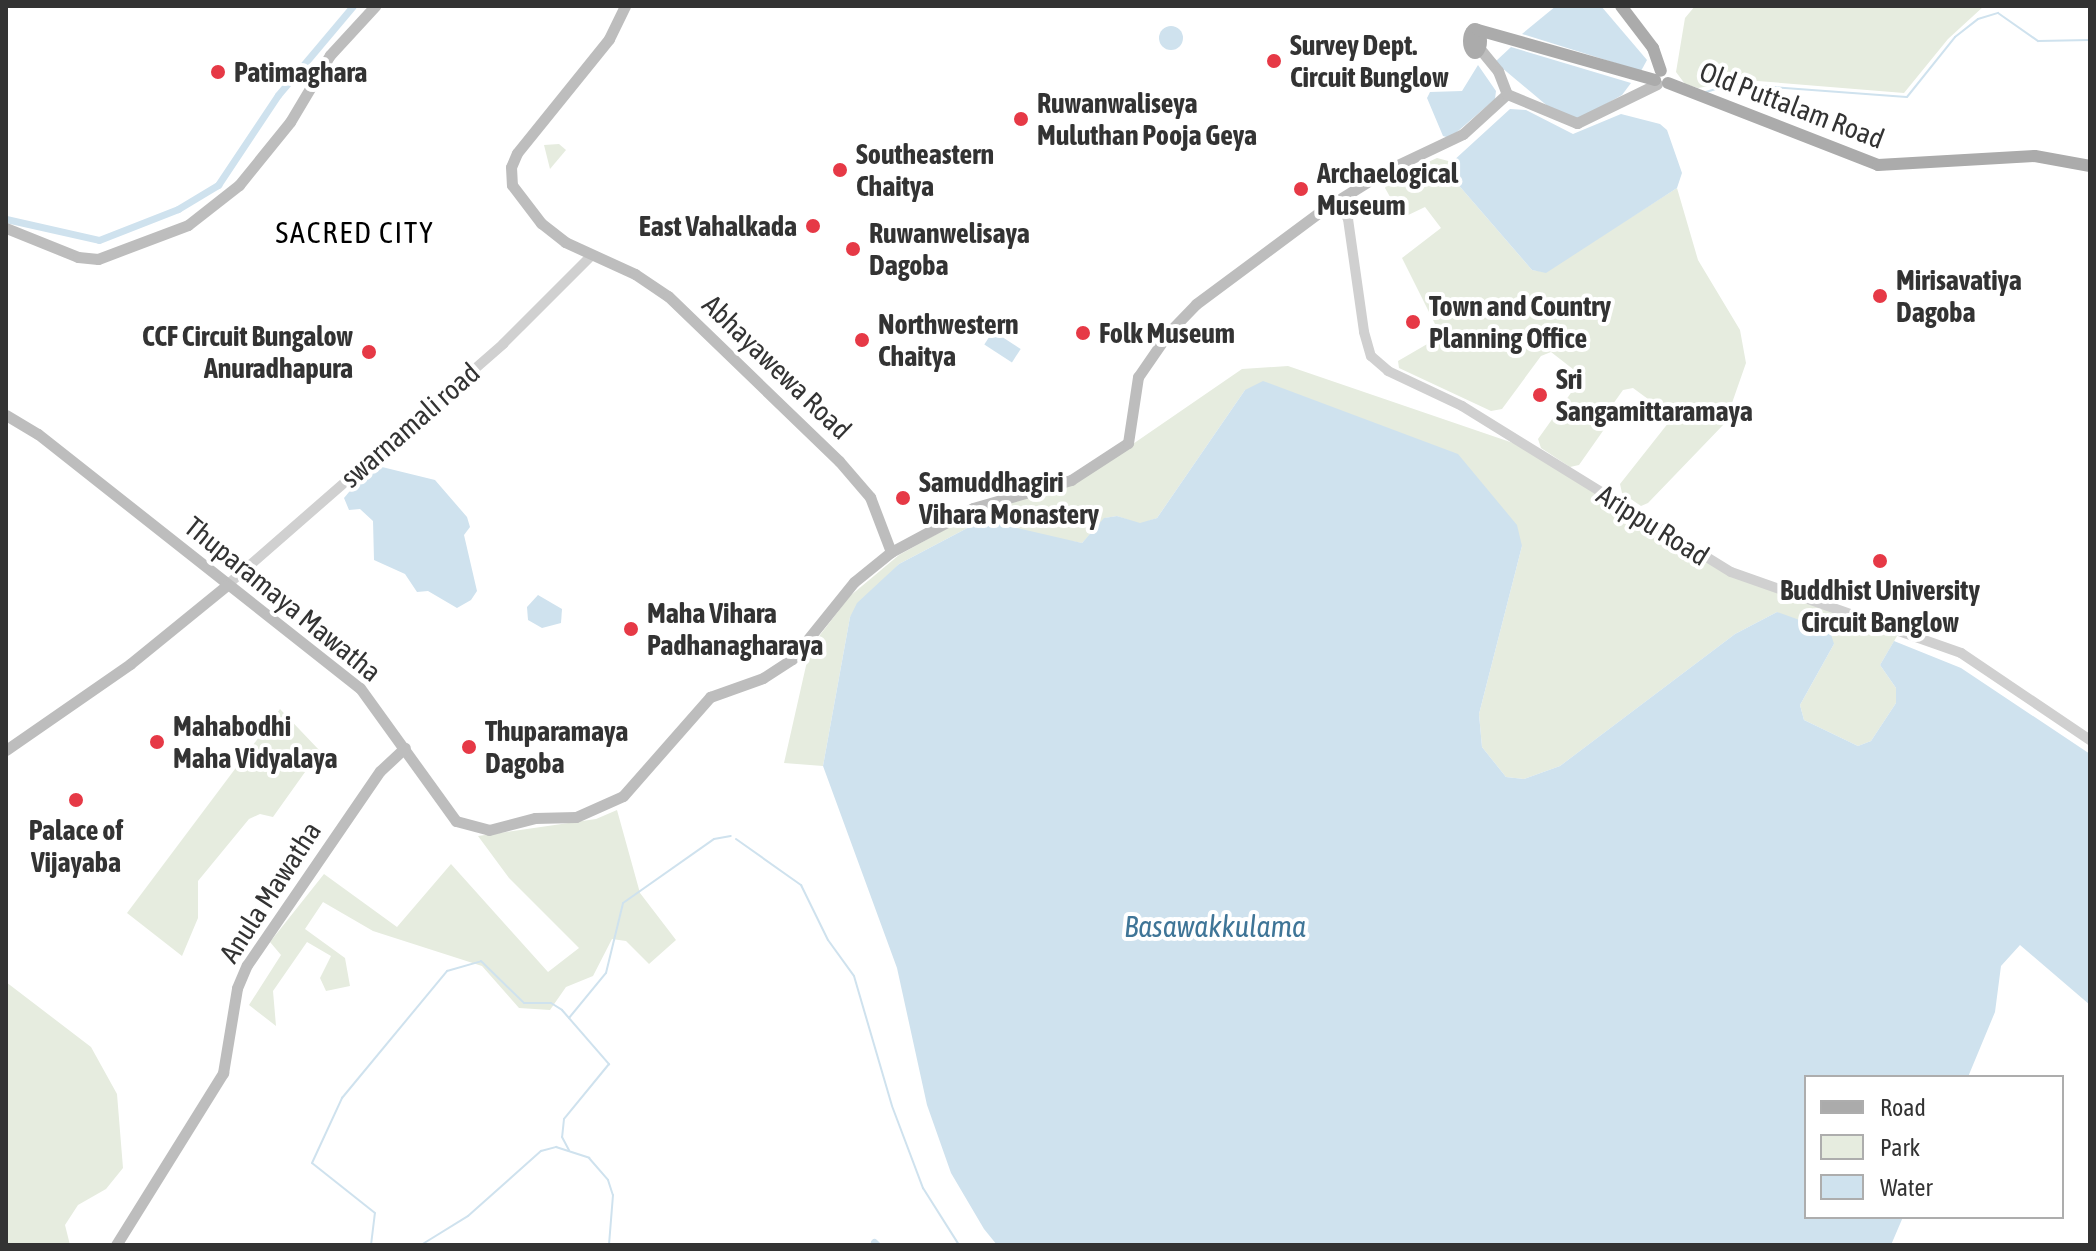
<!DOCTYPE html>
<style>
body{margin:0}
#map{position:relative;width:2096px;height:1251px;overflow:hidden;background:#fff;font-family:"Asap Condensed",sans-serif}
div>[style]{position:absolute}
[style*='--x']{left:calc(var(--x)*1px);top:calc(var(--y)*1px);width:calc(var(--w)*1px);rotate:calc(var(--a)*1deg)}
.green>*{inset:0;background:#e6ecdf}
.water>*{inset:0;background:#cfe2ee;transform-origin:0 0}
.round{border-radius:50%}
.stream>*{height:2px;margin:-1px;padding:0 1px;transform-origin:1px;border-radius:1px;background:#cfe2ee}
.canal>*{height:7px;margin:-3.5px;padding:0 3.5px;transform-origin:3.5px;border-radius:3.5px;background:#cfe2ee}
.tertiary>*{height:10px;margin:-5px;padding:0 5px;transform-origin:5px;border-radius:5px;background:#d0d0d0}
.secondary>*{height:11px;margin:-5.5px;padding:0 5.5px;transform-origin:5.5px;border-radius:5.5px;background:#bdbdbd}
.primary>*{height:12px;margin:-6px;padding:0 6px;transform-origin:6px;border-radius:6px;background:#ababab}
.primary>.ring{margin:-6px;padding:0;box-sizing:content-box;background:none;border:12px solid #ababab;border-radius:50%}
.dots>*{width:22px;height:22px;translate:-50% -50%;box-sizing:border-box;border:4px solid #fff;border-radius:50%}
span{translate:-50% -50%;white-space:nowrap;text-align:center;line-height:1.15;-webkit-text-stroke:8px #fff;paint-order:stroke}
.poi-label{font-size:28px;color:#333;font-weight:700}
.left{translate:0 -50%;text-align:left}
.right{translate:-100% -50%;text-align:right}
.street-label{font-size:28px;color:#333}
.neighbourhood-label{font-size:30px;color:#000;letter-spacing:2px}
.water-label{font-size:30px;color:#3f7597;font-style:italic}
.frame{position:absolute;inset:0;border:8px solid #333;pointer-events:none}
.legend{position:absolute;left:1804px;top:1075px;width:260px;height:144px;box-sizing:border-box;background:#fff;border:2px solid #adadad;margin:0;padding:10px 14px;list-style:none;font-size:24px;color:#333}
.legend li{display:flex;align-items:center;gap:16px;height:40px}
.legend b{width:40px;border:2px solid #adadad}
</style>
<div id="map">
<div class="green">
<i style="clip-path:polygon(1695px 6px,1984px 6px,1948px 39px,1904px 93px,1745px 80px,1698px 88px,1685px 84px,1676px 72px,1685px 18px)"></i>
<i style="clip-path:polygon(559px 144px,566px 150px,550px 169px,544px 145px)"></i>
<i style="clip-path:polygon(1437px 158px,1452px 162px,1449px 174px,1532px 270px,1545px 272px,1677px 188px,1698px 260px,1740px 330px,1746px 363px,1725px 423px,1648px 503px,1641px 506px,1622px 493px,1620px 484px,1669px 422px,1667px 413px,1633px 388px,1623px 390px,1603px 418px,1605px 428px,1579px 465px,1570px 467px,1541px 448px,1538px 439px,1578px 383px,1578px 373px,1551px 352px,1541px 356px,1502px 409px,1491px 411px,1399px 368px,1398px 361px,1441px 336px,1402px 258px,1441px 228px,1425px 207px,1402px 218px,1385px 188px,1389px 180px)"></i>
<i style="clip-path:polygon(1288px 366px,1519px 445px,1731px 572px,1900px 631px,1880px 665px,1896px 688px,1896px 703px,1871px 741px,1858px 746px,1804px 720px,1800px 705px,1834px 644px,1777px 612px,1735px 634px,1560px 766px,1524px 779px,1506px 777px,1482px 747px,1479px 714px,1522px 546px,1245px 390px,1157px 518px,1140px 524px,1117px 516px,1105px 518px,1082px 543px,975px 524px,899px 564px,850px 617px,823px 766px,784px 763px,810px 648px,850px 596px,899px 555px,973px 514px,1079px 481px,1242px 369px)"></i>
<i style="clip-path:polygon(280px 709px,320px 751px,273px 817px,260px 814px,249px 819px,198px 881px,198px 918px,182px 956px,127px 913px)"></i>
<i style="clip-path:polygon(617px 810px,640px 893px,676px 940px,649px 964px,626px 941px,612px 939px,593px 976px,566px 987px,550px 1010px,519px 1008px,482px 966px,373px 931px,323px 902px,305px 929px,345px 958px,350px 986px,326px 991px,320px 978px,331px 956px,307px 942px,273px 991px,276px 1026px,249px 1005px,281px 955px,270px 942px,324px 874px,397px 927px,451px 864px,548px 972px,579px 948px,509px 878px,478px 836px,596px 819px)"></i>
<i style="clip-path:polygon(6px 982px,91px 1047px,117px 1094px,123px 1168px,106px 1189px,78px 1205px,65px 1225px,70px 1245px,6px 1245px)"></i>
</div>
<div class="water">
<i style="clip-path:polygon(1556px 6px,1601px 6px,1647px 60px,1641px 71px,1522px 34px)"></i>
<i class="round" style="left:1159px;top:26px;width:24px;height:24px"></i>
<i style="clip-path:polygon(1511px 47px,1631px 83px,1622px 95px,1576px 121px,1563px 119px,1495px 62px)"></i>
<i style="clip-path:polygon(1478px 65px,1496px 91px,1495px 99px,1450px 138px,1443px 136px,1427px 98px,1430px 92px,1462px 91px)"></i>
<i style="clip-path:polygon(1510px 109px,1526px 110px,1573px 134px,1621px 114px,1660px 124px,1667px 130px,1682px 173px,1677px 188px,1546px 273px,1532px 270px,1449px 174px,1452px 162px)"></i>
<i style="left:993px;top:331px;width:33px;height:16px;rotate:33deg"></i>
<i style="clip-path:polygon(1263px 381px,1458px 454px,1517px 525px,1522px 546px,1479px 714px,1482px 747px,1506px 777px,1524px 779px,1560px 766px,1735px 634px,1777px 612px,1830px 631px,1834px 644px,1800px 705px,1804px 720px,1858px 746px,1871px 741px,1896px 703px,1896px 688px,1880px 665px,1894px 641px,1961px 668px,2090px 754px,2090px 1005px,2020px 945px,2001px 966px,1995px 1012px,1968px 1077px,1806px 1077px,1806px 1217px,1903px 1217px,1891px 1245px,997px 1245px,984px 1229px,951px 1173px,927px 1105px,897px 968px,823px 766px,850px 617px,857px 603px,899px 564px,975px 524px,995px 523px,1082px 543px,1104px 518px,1117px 516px,1140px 523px,1157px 518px,1245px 390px)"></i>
<i style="clip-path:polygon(382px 467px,435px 480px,467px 517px,470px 527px,464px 535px,477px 591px,471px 600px,457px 608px,428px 591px,417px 592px,405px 574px,374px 560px,373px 521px,360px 509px,349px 510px,344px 498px,359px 480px)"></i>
<i style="clip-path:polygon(538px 595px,562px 609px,561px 623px,542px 628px,528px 620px,527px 607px)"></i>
</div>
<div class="stream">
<i style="--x:1706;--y:92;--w:28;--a:-17"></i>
<i style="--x:1733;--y:84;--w:174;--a:4.3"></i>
<i style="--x:1907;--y:97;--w:77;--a:-51.3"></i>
<i style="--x:1955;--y:37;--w:29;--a:-38"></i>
<i style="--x:1978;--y:19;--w:21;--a:-17"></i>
<i style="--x:1998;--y:13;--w:49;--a:35"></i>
<i style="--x:2038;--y:41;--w:52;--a:-1.1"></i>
<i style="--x:736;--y:839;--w:80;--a:35.3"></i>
<i style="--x:801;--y:885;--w:61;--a:63.9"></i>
<i style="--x:828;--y:940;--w:44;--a:54.2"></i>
<i style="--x:854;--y:976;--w:135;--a:73.7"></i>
<i style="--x:892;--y:1106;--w:88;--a:69.3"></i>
<i style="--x:923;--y:1188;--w:67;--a:57.7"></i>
<i style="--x:569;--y:1018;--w:58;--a:-50.6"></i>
<i style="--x:606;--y:973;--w:72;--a:-76.3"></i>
<i style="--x:623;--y:903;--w:111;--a:-35.1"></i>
<i style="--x:714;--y:839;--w:17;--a:-10"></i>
<i style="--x:371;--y:1245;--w:32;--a:-83"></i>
<i style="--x:375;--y:1213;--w:80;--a:-141.6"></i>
<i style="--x:312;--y:1163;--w:72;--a:-65.2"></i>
<i style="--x:342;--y:1098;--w:165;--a:-50.4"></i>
<i style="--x:447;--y:971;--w:35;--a:-16"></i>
<i style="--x:481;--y:961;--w:60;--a:44.3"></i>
<i style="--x:524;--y:1003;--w:27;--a:0"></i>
<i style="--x:551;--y:1003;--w:13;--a:32"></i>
<i style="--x:562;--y:1010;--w:72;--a:49"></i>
<i style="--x:609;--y:1064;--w:71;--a:129.3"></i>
<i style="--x:564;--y:1119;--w:18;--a:96"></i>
<i style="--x:562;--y:1137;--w:15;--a:62"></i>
<i style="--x:421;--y:1245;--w:55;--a:-31.7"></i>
<i style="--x:468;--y:1216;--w:98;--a:-41.7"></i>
<i style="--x:541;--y:1151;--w:16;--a:-15"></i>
<i style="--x:556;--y:1147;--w:35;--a:18"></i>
<i style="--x:589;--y:1158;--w:29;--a:49"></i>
<i style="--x:608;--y:1180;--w:16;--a:72"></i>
<i style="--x:613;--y:1195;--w:50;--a:94.6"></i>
</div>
<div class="canal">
<i style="--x:6;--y:219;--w:95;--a:12.7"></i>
<i style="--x:99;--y:240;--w:85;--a:-21.4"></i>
<i style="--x:178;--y:209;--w:47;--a:-31"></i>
<i style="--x:218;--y:185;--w:108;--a:-56.3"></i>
<i style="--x:278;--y:95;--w:116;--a:-49.9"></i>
<i style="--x:874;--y:1242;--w:4;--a:45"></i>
</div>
<div class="tertiary">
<i style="--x:1338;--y:201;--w:21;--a:61"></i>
<i style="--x:1348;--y:219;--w:114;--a:81.9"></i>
<i style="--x:1364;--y:332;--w:25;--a:74"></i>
<i style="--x:1371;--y:356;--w:23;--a:41"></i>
<i style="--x:1388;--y:371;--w:82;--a:25.3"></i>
<i style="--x:1462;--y:406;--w:316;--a:31.7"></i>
<i style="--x:1731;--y:572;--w:244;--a:19.4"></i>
<i style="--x:1961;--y:653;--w:156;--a:34"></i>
<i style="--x:226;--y:586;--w:368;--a:-41.1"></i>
<i style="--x:503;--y:344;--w:122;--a:-45"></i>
</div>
<div class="secondary">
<i style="--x:625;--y:6;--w:37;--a:116"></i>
<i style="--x:609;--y:39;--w:146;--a:128.9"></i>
<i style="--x:517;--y:153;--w:15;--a:113"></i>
<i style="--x:511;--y:167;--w:18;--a:87"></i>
<i style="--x:512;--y:185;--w:48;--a:52.7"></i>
<i style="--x:541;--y:223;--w:31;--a:38"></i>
<i style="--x:565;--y:242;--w:77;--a:24.6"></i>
<i style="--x:635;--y:274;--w:40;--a:34"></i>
<i style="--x:668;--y:296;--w:238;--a:44"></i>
<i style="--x:839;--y:461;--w:48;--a:49.3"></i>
<i style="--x:870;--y:497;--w:59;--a:69.1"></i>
<i style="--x:1471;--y:38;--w:43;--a:50.7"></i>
<i style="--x:1498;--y:71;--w:25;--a:69"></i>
<i style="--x:6;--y:228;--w:78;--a:21.9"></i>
<i style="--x:78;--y:257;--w:20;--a:6"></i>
<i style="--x:98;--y:259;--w:96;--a:-20.7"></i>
<i style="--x:188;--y:225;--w:65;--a:-38.1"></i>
<i style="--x:239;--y:185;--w:81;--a:-51"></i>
<i style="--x:290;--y:122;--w:78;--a:-59.2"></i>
<i style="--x:330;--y:55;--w:67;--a:-47.4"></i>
<i style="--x:6;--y:415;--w:37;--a:31"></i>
<i style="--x:38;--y:434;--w:410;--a:38.3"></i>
<i style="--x:360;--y:688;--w:164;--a:54.2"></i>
<i style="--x:456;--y:821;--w:34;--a:15"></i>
<i style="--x:489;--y:830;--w:48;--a:-14.6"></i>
<i style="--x:535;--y:818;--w:41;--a:-1.4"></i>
<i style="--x:576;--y:817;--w:51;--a:-24.1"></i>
<i style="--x:623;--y:796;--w:132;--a:-48.7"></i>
<i style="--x:710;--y:697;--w:56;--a:-19.7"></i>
<i style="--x:763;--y:678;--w:35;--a:-33"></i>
<i style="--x:792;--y:659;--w:99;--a:-51.2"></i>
<i style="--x:854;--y:582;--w:48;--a:-39"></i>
<i style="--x:891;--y:552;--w:93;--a:-28.2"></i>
<i style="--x:973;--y:508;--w:102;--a:-15.9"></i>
<i style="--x:1071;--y:480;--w:68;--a:-33"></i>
<i style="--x:1128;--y:443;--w:67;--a:-81.4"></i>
<i style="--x:1138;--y:377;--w:55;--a:-55.4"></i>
<i style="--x:1169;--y:332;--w:39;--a:-46"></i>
<i style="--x:1196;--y:304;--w:159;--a:-36.6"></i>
<i style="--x:1324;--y:209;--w:72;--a:-31.9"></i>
<i style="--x:1385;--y:171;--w:86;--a:-25.4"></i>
<i style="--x:1463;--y:134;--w:59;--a:-42.3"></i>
<i style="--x:1507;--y:94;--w:76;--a:22.5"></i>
<i style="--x:1577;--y:123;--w:89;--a:-26"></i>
<i style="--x:6;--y:750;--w:151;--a:-34.7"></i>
<i style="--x:130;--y:664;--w:124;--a:-39.1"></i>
<i style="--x:116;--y:1245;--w:203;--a:-58.1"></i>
<i style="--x:223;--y:1073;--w:86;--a:-80.6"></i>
<i style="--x:237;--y:988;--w:25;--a:-67"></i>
<i style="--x:247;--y:965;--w:235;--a:-55.6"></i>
<i style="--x:380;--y:771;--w:34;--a:-43"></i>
</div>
<div class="primary">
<i style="--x:1621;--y:6;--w:53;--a:52.7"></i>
<i style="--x:1653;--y:48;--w:24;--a:71"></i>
<i class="ring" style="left:1468.5px;top:28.5px;width:-1px;height:-1px"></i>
<i style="--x:1478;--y:30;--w:184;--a:15.8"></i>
<i style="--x:1668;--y:83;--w:225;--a:21.3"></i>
<i style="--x:1878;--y:165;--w:157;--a:-3.3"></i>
<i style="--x:2035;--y:156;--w:56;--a:10.3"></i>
</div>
<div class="dots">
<i style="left:1274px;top:61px;background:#e63946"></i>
<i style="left:218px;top:72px;background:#e63946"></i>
<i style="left:1021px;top:119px;background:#e63946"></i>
<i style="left:840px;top:170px;background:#e63946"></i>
<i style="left:1301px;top:189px;background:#e63946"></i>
<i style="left:813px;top:226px;background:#e63946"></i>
<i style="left:853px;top:249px;background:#e63946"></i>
<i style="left:1880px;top:296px;background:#e63946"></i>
<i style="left:1413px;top:322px;background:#e63946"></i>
<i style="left:1083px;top:333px;background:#e63946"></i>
<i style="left:862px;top:340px;background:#e63946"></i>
<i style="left:369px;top:352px;background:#e63946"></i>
<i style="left:1540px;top:395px;background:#e63946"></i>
<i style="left:903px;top:498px;background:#e63946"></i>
<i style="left:1880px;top:561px;background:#e63946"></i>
<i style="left:631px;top:629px;background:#e63946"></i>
<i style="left:157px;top:742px;background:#e63946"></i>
<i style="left:469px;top:747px;background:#e63946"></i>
<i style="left:76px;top:800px;background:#e63946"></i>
</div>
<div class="poi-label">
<span class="left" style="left:1290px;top:61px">Survey Dept.<br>Circuit Bunglow</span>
<span class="left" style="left:234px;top:72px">Patimaghara</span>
<span class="left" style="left:1037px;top:119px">Ruwanwaliseya<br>Muluthan Pooja Geya</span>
<span class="left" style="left:856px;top:170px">Southeastern<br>Chaitya</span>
<span class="left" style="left:1317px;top:189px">Archaelogical<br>Museum</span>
<span class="right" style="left:797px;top:226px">East Vahalkada</span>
<span class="left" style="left:869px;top:249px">Ruwanwelisaya<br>Dagoba</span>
<span class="left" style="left:1896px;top:296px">Mirisavatiya<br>Dagoba</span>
<span class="left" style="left:1429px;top:322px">Town and Country<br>Planning Office</span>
<span class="left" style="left:878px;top:340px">Northwestern<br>Chaitya</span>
<span class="left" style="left:1099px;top:333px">Folk Museum</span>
<span class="right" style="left:353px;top:352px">CCF Circuit Bungalow<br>Anuradhapura</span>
<span class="left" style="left:1556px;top:395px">Sri<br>Sangamittaramaya</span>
<span class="left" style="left:919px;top:498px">Samuddhagiri<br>Vihara Monastery</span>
<span style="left:1880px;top:606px">Buddhist University<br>Circuit Banglow</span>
<span class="left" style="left:647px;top:629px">Maha Vihara<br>Padhanagharaya</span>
<span class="left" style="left:173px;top:742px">Mahabodhi<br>Maha Vidyalaya</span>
<span class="left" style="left:485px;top:747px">Thuparamaya<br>Dagoba</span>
<span style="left:76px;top:846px">Palace of<br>Vijayaba</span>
</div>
<div class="street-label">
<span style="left:1792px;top:105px;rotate:21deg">Old Puttalam Road</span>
<span style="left:777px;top:367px;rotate:44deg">Abhayawewa Road</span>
<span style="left:410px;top:425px;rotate:-41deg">swarnamali road</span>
<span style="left:1653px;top:525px;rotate:32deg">Arippu Road</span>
<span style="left:283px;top:599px;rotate:39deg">Thuparamaya Mawatha</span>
<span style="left:270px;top:892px;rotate:-57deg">Anula Mawatha</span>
</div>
<div class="neighbourhood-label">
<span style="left:355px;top:232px">SACRED CITY</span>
</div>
<div class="water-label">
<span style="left:1215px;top:926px">Basawakkulama</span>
</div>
<div class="frame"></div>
<ul class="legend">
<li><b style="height:10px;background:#ababab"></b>Road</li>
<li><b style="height:22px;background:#e6ecdf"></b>Park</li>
<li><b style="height:22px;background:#cfe2ee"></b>Water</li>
</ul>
</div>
